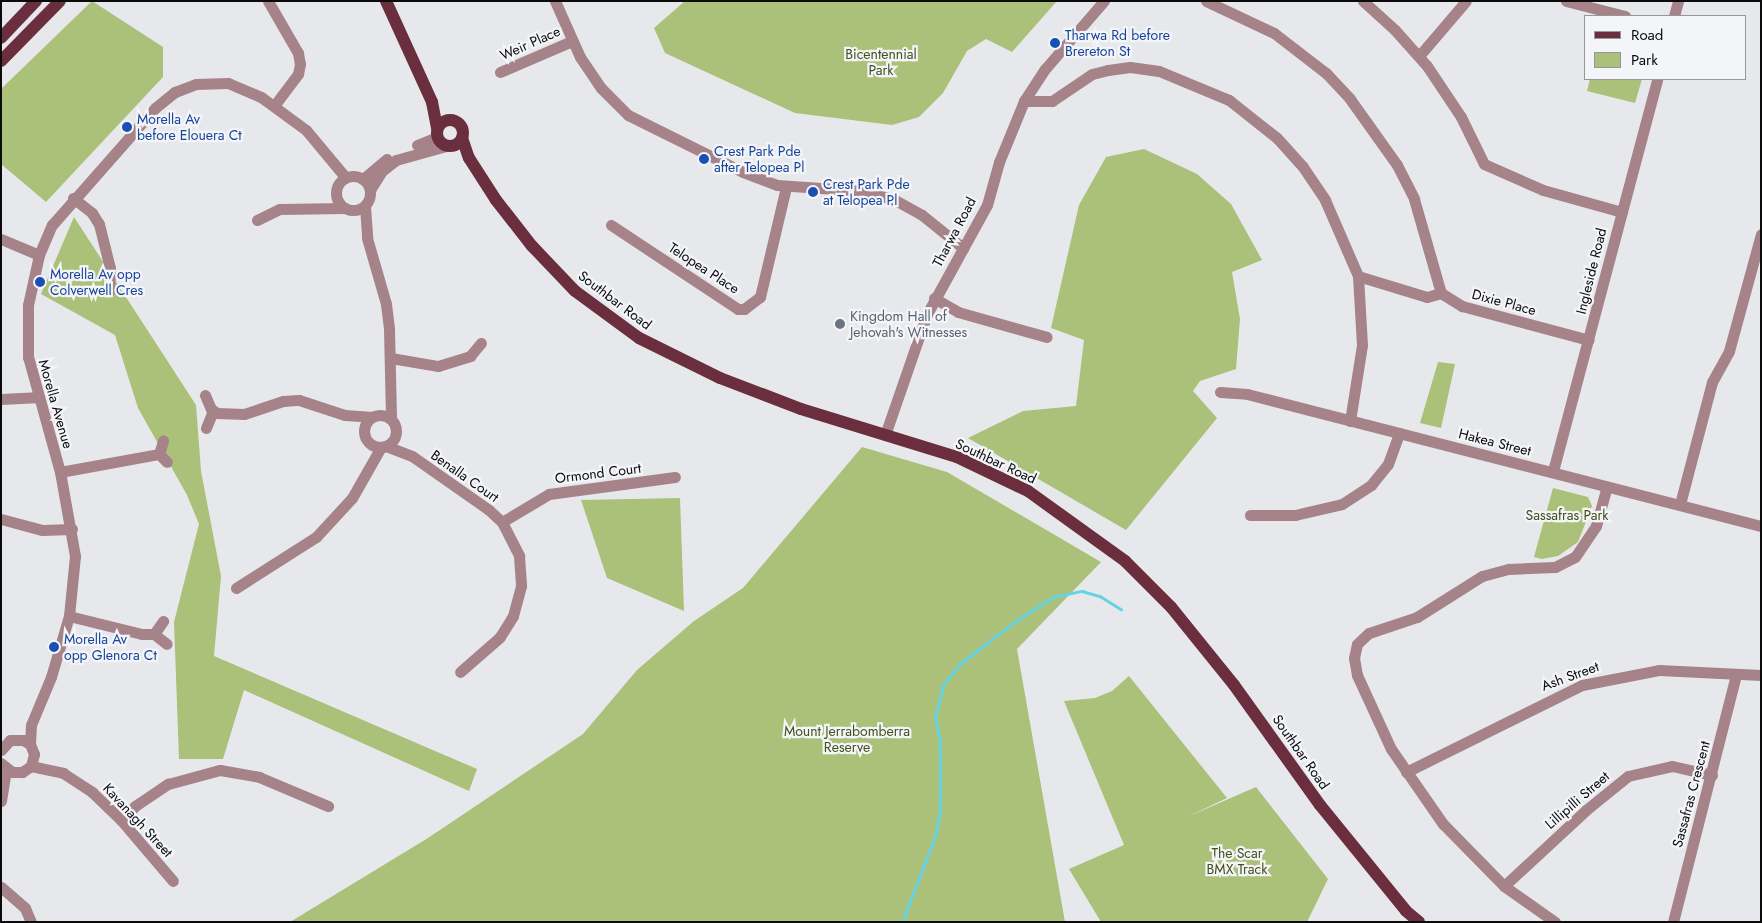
<!DOCTYPE html>
<style>
body{margin:0}
#map{position:relative;width:1762px;height:923px;overflow:hidden;background:#e7e8ec;font-family:Jost,sans-serif}
div>[style]{position:absolute}
[style*='--x']{left:calc(var(--x)*1px);top:calc(var(--y)*1px);width:calc(var(--w)*1px);rotate:calc(var(--a)*1deg)}
.green>*{inset:0;background:#abc079}
.stream>*{height:2.5px;margin:-1.25px;padding:0 1.25px;transform-origin:1.25px;border-radius:1.25px;background:#66d3e4}
.minor>*{height:11px;margin:-5.5px;padding:0 5.5px;transform-origin:5.5px;border-radius:5.5px;background:#a68289}
.minor>.ring{margin:-5.5px;padding:0;box-sizing:content-box;background:none;border:11px solid #a68289;border-radius:50%}
.major>*{height:12px;margin:-6px;padding:0 6px;transform-origin:6px;border-radius:6px;background:#6a2e3e}
.major>.ring{margin:-6px;padding:0;box-sizing:content-box;background:none;border:12px solid #6a2e3e;border-radius:50%}
.dots>*{width:14px;height:14px;translate:-50% -50%;box-sizing:border-box;border:2px solid #f4f5f9;border-radius:50%}
span{translate:-50% -50%;white-space:nowrap;text-align:center;line-height:1.15;-webkit-text-stroke:4.5px #f4f5f9;paint-order:stroke}
.transit-label{font-size:14px;color:#164399}
.left{translate:0 -50%;text-align:left}
.street-label{font-size:14px;color:#0b0b0c}
.park-label{font-size:14px;color:#42501a}
.worship-label{font-size:14px;color:#5b616d}
.frame{position:absolute;inset:0;border:2px solid #0b0b0c;pointer-events:none}
.legend{position:absolute;left:1584px;top:15px;width:162px;height:65px;box-sizing:border-box;background:#f4f5f9;border:1px solid #97979a;margin:0;padding:6px 9px;list-style:none;font-size:15px;color:#0b0b0c}
.legend li{display:flex;align-items:center;gap:10px;height:25px}
.legend b{width:25px;border:1px solid #97979a}
</style>
<div id="map">
<div class="green">
<i style="clip-path:polygon(92px 1px,163px 47px,163px 77px,46px 202px,1px 164px,1px 89px)"></i>
<i style="clip-path:polygon(685px 1px,1057px 1px,1012px 52px,986px 39px,967px 51px,943px 93px,919px 117px,892px 125px,795px 113px,665px 53px,654px 28px)"></i>
<i style="clip-path:polygon(1590px 79px,1642px 79px,1635px 103px,1587px 91px)"></i>
<i style="clip-path:polygon(1144px 149px,1197px 174px,1231px 204px,1262px 260px,1232px 272px,1240px 319px,1236px 369px,1200px 381px,1193px 391px,1217px 418px,1126px 530px,968px 438px,1023px 411px,1076px 406px,1084px 340px,1051px 328px,1079px 205px,1106px 157px)"></i>
<i style="clip-path:polygon(74px 217px,196px 405px,201px 471px,221px 576px,214px 656px,477px 769px,469px 791px,244px 690px,223px 759px,179px 759px,174px 622px,199px 524px,187px 495px,138px 408px,115px 335px,41px 294px)"></i>
<i style="clip-path:polygon(1438px 362px,1455px 364px,1441px 428px,1420px 423px)"></i>
<i style="clip-path:polygon(862px 447px,947px 472px,1101px 562px,1017px 649px,1065px 922px,290px 922px,428px 838px,583px 734px,637px 670px,694px 621px,743px 588px)"></i>
<i style="clip-path:polygon(1553px 488px,1588px 497px,1592px 506px,1578px 542px,1558px 556px,1542px 559px,1534px 557px)"></i>
<i style="clip-path:polygon(680px 498px,684px 611px,607px 578px,581px 500px)"></i>
<i style="clip-path:polygon(1129px 676px,1227px 798px,1187px 817px,1256px 787px,1328px 879px,1307px 922px,1101px 922px,1069px 869px,1124px 845px,1064px 701px,1095px 698px,1112px 691px)"></i>
</div>
<div class="stream">
<i style="--x:902;--y:922;--w:91;--a:-68.8"></i>
<i style="--x:935;--y:837;--w:26;--a:-79"></i>
<i style="--x:940;--y:811;--w:70;--a:-90"></i>
<i style="--x:940;--y:741;--w:24;--a:-102"></i>
<i style="--x:935;--y:718;--w:34;--a:-76"></i>
<i style="--x:943;--y:685;--w:28;--a:-51"></i>
<i style="--x:961;--y:663;--w:66;--a:-37.6"></i>
<i style="--x:1013;--y:623;--w:48;--a:-33"></i>
<i style="--x:1053;--y:597;--w:30;--a:-12"></i>
<i style="--x:1082;--y:591;--w:19;--a:16"></i>
<i style="--x:1100;--y:596;--w:25;--a:32"></i>
</div>
<div class="minor">
<i style="--x:268;--y:1;--w:60;--a:60"></i>
<i style="--x:298;--y:53;--w:11;--a:80"></i>
<i style="--x:300;--y:64;--w:10;--a:101"></i>
<i style="--x:298;--y:74;--w:40;--a:127"></i>
<i style="--x:555;--y:1;--w:61;--a:65.9"></i>
<i style="--x:580;--y:57;--w:37;--a:56"></i>
<i style="--x:601;--y:88;--w:38;--a:45"></i>
<i style="--x:628;--y:115;--w:128;--a:26.4"></i>
<i style="--x:743;--y:172;--w:36;--a:21"></i>
<i style="--x:777;--y:185;--w:88;--a:3.9"></i>
<i style="--x:865;--y:191;--w:31;--a:17"></i>
<i style="--x:895;--y:200;--w:31;--a:29"></i>
<i style="--x:922;--y:215;--w:53;--a:38.8"></i>
<i style="--x:1206;--y:1;--w:75;--a:25.2"></i>
<i style="--x:1274;--y:33;--w:66;--a:37.6"></i>
<i style="--x:1326;--y:73;--w:35;--a:47"></i>
<i style="--x:1350;--y:99;--w:81;--a:54.5"></i>
<i style="--x:1397;--y:165;--w:38;--a:63"></i>
<i style="--x:1414;--y:199;--w:98;--a:74"></i>
<i style="--x:1363;--y:1;--w:43;--a:42.2"></i>
<i style="--x:1395;--y:30;--w:48;--a:48.4"></i>
<i style="--x:1427;--y:66;--w:61;--a:56.3"></i>
<i style="--x:1461;--y:117;--w:52;--a:63.9"></i>
<i style="--x:1484;--y:164;--w:64;--a:23.8"></i>
<i style="--x:1543;--y:190;--w:82;--a:15.6"></i>
<i style="--x:1566;--y:1;--w:61;--a:14.3"></i>
<i style="--x:1674;--y:16;--w:16;--a:-75"></i>
<i style="--x:1419;--y:56;--w:72;--a:-49.5"></i>
<i style="--x:500;--y:72;--w:78;--a:-23.3"></i>
<i style="--x:1024;--y:101;--w:28;--a:0"></i>
<i style="--x:1052;--y:101;--w:48;--a:-34"></i>
<i style="--x:1092;--y:74;--w:16;--a:-14"></i>
<i style="--x:1108;--y:70;--w:22;--a:-8"></i>
<i style="--x:1130;--y:67;--w:29;--a:8"></i>
<i style="--x:1159;--y:71;--w:76;--a:22.5"></i>
<i style="--x:1229;--y:100;--w:61;--a:38.4"></i>
<i style="--x:1277;--y:138;--w:39;--a:48"></i>
<i style="--x:1303;--y:167;--w:40;--a:56"></i>
<i style="--x:1325;--y:200;--w:83;--a:66.5"></i>
<i style="--x:1358;--y:276;--w:69;--a:86.7"></i>
<i style="--x:1362;--y:345;--w:77;--a:99"></i>
<i style="--x:417;--y:145;--w:22;--a:-22"></i>
<i class="ring" style="left:336px;top:176px;width:23px;height:23px"></i>
<i style="--x:363;--y:179;--w:31;--a:-40"></i>
<i style="--x:370;--y:190;--w:22;--a:-58"></i>
<i style="--x:382;--y:171;--w:18;--a:-38"></i>
<i style="--x:396;--y:160;--w:52;--a:-15.6"></i>
<i style="--x:73;--y:198;--w:24;--a:38"></i>
<i style="--x:92;--y:213;--w:13;--a:58"></i>
<i style="--x:99;--y:224;--w:45;--a:76"></i>
<i style="--x:110;--y:268;--w:23;--a:92"></i>
<i style="--x:365;--y:206;--w:32;--a:86"></i>
<i style="--x:367;--y:238;--w:69;--a:73.9"></i>
<i style="--x:386;--y:304;--w:25;--a:83"></i>
<i style="--x:389;--y:329;--w:90;--a:88.7"></i>
<i style="--x:257;--y:220;--w:25;--a:-26"></i>
<i style="--x:280;--y:209;--w:65;--a:-0.9"></i>
<i style="--x:611;--y:225;--w:152;--a:33.5"></i>
<i style="--x:738;--y:309;--w:6;--a:0"></i>
<i style="--x:744;--y:309;--w:20;--a:-37"></i>
<i style="--x:760;--y:297;--w:113;--a:-76.7"></i>
<i style="--x:1;--y:239;--w:41;--a:22.8"></i>
<i style="--x:1358;--y:276;--w:72;--a:16.9"></i>
<i style="--x:1427;--y:297;--w:15;--a:-16"></i>
<i style="--x:1441;--y:293;--w:25;--a:32"></i>
<i style="--x:1462;--y:306;--w:131;--a:15"></i>
<i style="--x:934;--y:298;--w:28;--a:30"></i>
<i style="--x:958;--y:312;--w:92;--a:15.7"></i>
<i style="--x:391;--y:358;--w:48;--a:9.7"></i>
<i style="--x:438;--y:366;--w:34;--a:-17"></i>
<i style="--x:470;--y:356;--w:17;--a:-50"></i>
<i style="--x:1220;--y:392;--w:27;--a:4"></i>
<i style="--x:1247;--y:394;--w:531;--a:14.4"></i>
<i style="--x:205;--y:395;--w:15;--a:67"></i>
<i style="--x:211;--y:409;--w:7;--a:34"></i>
<i style="--x:217;--y:413;--w:27;--a:2"></i>
<i style="--x:244;--y:414;--w:41;--a:-18.4"></i>
<i style="--x:283;--y:401;--w:16;--a:-4"></i>
<i style="--x:299;--y:400;--w:48;--a:18.1"></i>
<i style="--x:345;--y:415;--w:27;--a:4"></i>
<i style="--x:1;--y:399;--w:35;--a:-3"></i>
<i class="ring" style="left:364px;top:415px;width:21px;height:21px"></i>
<i style="--x:206;--y:428;--w:18;--a:-68"></i>
<i style="--x:885;--y:435;--w:128;--a:-70.9"></i>
<i style="--x:927;--y:314;--w:124;--a:-61.2"></i>
<i style="--x:987;--y:205;--w:45;--a:-74.4"></i>
<i style="--x:999;--y:162;--w:66;--a:-67.7"></i>
<i style="--x:1024;--y:101;--w:38;--a:-57"></i>
<i style="--x:1045;--y:69;--w:90;--a:-49.1"></i>
<i style="--x:386;--y:446;--w:28;--a:21"></i>
<i style="--x:412;--y:456;--w:94;--a:35"></i>
<i style="--x:489;--y:510;--w:18;--a:43"></i>
<i style="--x:502;--y:522;--w:38;--a:63"></i>
<i style="--x:519;--y:556;--w:30;--a:86"></i>
<i style="--x:521;--y:586;--w:31;--a:105"></i>
<i style="--x:513;--y:616;--w:25;--a:122"></i>
<i style="--x:500;--y:637;--w:53;--a:138.8"></i>
<i style="--x:159;--y:454;--w:14;--a:-73"></i>
<i style="--x:1553;--y:471;--w:406;--a:-75.1"></i>
<i style="--x:60;--y:472;--w:101;--a:-10.3"></i>
<i style="--x:159;--y:454;--w:11;--a:45"></i>
<i style="--x:1680;--y:504;--w:126;--a:-75.3"></i>
<i style="--x:1712;--y:382;--w:35;--a:-61"></i>
<i style="--x:1729;--y:351;--w:121;--a:-74.7"></i>
<i style="--x:1250;--y:515;--w:45;--a:0"></i>
<i style="--x:1295;--y:515;--w:48;--a:-13.2"></i>
<i style="--x:1342;--y:504;--w:35;--a:-33"></i>
<i style="--x:1371;--y:485;--w:27;--a:-51"></i>
<i style="--x:1388;--y:464;--w:33;--a:-70"></i>
<i style="--x:1;--y:519;--w:42;--a:15"></i>
<i style="--x:42;--y:530;--w:30;--a:-2"></i>
<i style="--x:502;--y:522;--w:55;--a:-30.8"></i>
<i style="--x:549;--y:494;--w:127;--a:-7.7"></i>
<i style="--x:236;--y:588;--w:95;--a:-32.5"></i>
<i style="--x:316;--y:537;--w:53;--a:-47.3"></i>
<i style="--x:352;--y:498;--w:59;--a:-60.4"></i>
<i style="--x:69;--y:616;--w:75;--a:13.9"></i>
<i style="--x:142;--y:634;--w:12;--a:0"></i>
<i style="--x:154;--y:634;--w:16;--a:-55"></i>
<i style="--x:154;--y:634;--w:16;--a:38"></i>
<i style="--x:30;--y:744;--w:19;--a:-87"></i>
<i style="--x:31;--y:725;--w:52;--a:-67.4"></i>
<i style="--x:51;--y:677;--w:64;--a:-73.6"></i>
<i style="--x:69;--y:616;--w:60;--a:-84.3"></i>
<i style="--x:75;--y:556;--w:85;--a:-100.1"></i>
<i style="--x:60;--y:472;--w:119;--a:-105.5"></i>
<i style="--x:28;--y:357;--w:52;--a:-90"></i>
<i style="--x:28;--y:305;--w:51;--a:-77.6"></i>
<i style="--x:39;--y:255;--w:33;--a:-67"></i>
<i style="--x:52;--y:225;--w:156;--a:-48.6"></i>
<i style="--x:155;--y:108;--w:26;--a:-39"></i>
<i style="--x:175;--y:92;--w:22;--a:-21"></i>
<i style="--x:196;--y:84;--w:32;--a:-2"></i>
<i style="--x:228;--y:83;--w:36;--a:23"></i>
<i style="--x:261;--y:97;--w:56;--a:36.3"></i>
<i style="--x:306;--y:130;--w:62;--a:50.2"></i>
<i style="--x:1;--y:750;--w:13;--a:-48"></i>
<i style="--x:10;--y:740;--w:13;--a:0"></i>
<i style="--x:23;--y:740;--w:8;--a:30"></i>
<i style="--x:30;--y:744;--w:11;--a:68"></i>
<i style="--x:34;--y:754;--w:12;--a:104"></i>
<i style="--x:31;--y:766;--w:11;--a:146"></i>
<i style="--x:22;--y:772;--w:10;--a:180"></i>
<i style="--x:12;--y:772;--w:14;--a:-141"></i>
<i style="--x:31;--y:766;--w:33;--a:12"></i>
<i style="--x:63;--y:773;--w:35;--a:33"></i>
<i style="--x:92;--y:792;--w:40;--a:44"></i>
<i style="--x:121;--y:820;--w:80;--a:49.6"></i>
<i style="--x:1406;--y:772;--w:196;--a:-26.3"></i>
<i style="--x:1582;--y:685;--w:78;--a:-11"></i>
<i style="--x:1659;--y:670;--w:102;--a:2.8"></i>
<i style="--x:1;--y:801;--w:32;--a:-81"></i>
<i style="--x:121;--y:820;--w:20;--a:-45"></i>
<i style="--x:135;--y:806;--w:40;--a:-34"></i>
<i style="--x:168;--y:784;--w:54;--a:-15.1"></i>
<i style="--x:220;--y:770;--w:40;--a:10"></i>
<i style="--x:259;--y:777;--w:75;--a:22.8"></i>
<i style="--x:1504;--y:886;--w:112;--a:-42.8"></i>
<i style="--x:1586;--y:810;--w:54;--a:-39"></i>
<i style="--x:1628;--y:776;--w:45;--a:-12.8"></i>
<i style="--x:1672;--y:766;--w:41;--a:12.7"></i>
<i style="--x:1;--y:887;--w:32;--a:41"></i>
<i style="--x:25;--y:908;--w:15;--a:67"></i>
<i style="--x:1555;--y:922;--w:62;--a:-144.8"></i>
<i style="--x:1504;--y:886;--w:87;--a:-134.5"></i>
<i style="--x:1443;--y:824;--w:91;--a:-124.7"></i>
<i style="--x:1391;--y:749;--w:81;--a:-114.7"></i>
<i style="--x:1357;--y:675;--w:17;--a:-100"></i>
<i style="--x:1354;--y:658;--w:14;--a:-78"></i>
<i style="--x:1357;--y:644;--w:16;--a:-43"></i>
<i style="--x:1369;--y:633;--w:51;--a:-18.4"></i>
<i style="--x:1417;--y:617;--w:77;--a:-32.2"></i>
<i style="--x:1482;--y:576;--w:28;--a:-15"></i>
<i style="--x:1509;--y:569;--w:46;--a:-2.5"></i>
<i style="--x:1555;--y:567;--w:22;--a:-27"></i>
<i style="--x:1575;--y:557;--w:37;--a:-56"></i>
<i style="--x:1596;--y:526;--w:41;--a:-74.6"></i>
<i style="--x:1673;--y:922;--w:256;--a:-75.7"></i>
</div>
<div class="major">
<i style="--x:386;--y:1;--w:111;--a:65.5"></i>
<i style="--x:432;--y:102;--w:26;--a:79"></i>
<i style="--x:1;--y:38;--w:51;--a:-46.6"></i>
<i style="--x:1;--y:61;--w:84;--a:-45.5"></i>
<i class="ring" style="left:437px;top:120px;width:14px;height:14px"></i>
<i style="--x:462;--y:138;--w:21;--a:71"></i>
<i style="--x:469;--y:158;--w:50;--a:57.3"></i>
<i style="--x:496;--y:200;--w:58;--a:52"></i>
<i style="--x:532;--y:246;--w:62;--a:46.3"></i>
<i style="--x:575;--y:291;--w:79;--a:36.3"></i>
<i style="--x:639;--y:338;--w:90;--a:26.3"></i>
<i style="--x:720;--y:378;--w:87;--a:20.9"></i>
<i style="--x:801;--y:409;--w:163;--a:17.1"></i>
<i style="--x:957;--y:457;--w:79;--a:25.6"></i>
<i style="--x:1028;--y:491;--w:120;--a:35.8"></i>
<i style="--x:1125;--y:561;--w:65;--a:45"></i>
<i style="--x:1171;--y:607;--w:100;--a:51.1"></i>
<i style="--x:1234;--y:685;--w:148;--a:54.4"></i>
<i style="--x:1320;--y:805;--w:136;--a:50.9"></i>
<i style="--x:1406;--y:911;--w:17;--a:40"></i>
</div>
<div class="dots">
<i style="left:1055px;top:43px;background:#1a4fb4"></i>
<i style="left:127px;top:127px;background:#1a4fb4"></i>
<i style="left:704px;top:159px;background:#1a4fb4"></i>
<i style="left:813px;top:192px;background:#1a4fb4"></i>
<i style="left:40px;top:282px;background:#1a4fb4"></i>
<i style="left:840px;top:324px;background:#6b7280"></i>
<i style="left:54px;top:647px;background:#1a4fb4"></i>
</div>
<div class="transit-label">
<span class="left" style="left:1065px;top:43px">Tharwa Rd before<br>Brereton St</span>
<span class="left" style="left:137px;top:127px">Morella Av<br>before Elouera Ct</span>
<span class="left" style="left:714px;top:159px">Crest Park Pde<br>after Telopea Pl</span>
<span class="left" style="left:823px;top:192px">Crest Park Pde<br>at Telopea Pl</span>
<span class="left" style="left:50px;top:282px">Morella Av opp<br>Colverwell Cres</span>
<span class="left" style="left:64px;top:647px">Morella Av<br>opp Glenora Ct</span>
</div>
<div class="street-label">
<span style="left:530px;top:43px;rotate:-24deg">Weir Place</span>
<span style="left:954px;top:232px;rotate:-62deg">Tharwa Road</span>
<span style="left:704px;top:268px;rotate:33deg">Telopea Place</span>
<span style="left:1591px;top:271px;rotate:-76deg">Ingleside Road</span>
<span style="left:615px;top:300px;rotate:37deg">Southbar Road</span>
<span style="left:1504px;top:302px;rotate:15deg">Dixie Place</span>
<span style="left:56px;top:404px;rotate:74deg">Morella Avenue</span>
<span style="left:1495px;top:442px;rotate:14deg">Hakea Street</span>
<span style="left:996px;top:461px;rotate:25deg">Southbar Road</span>
<span style="left:598px;top:473px;rotate:-7deg">Ormond Court</span>
<span style="left:465px;top:476px;rotate:35deg">Benalla Court</span>
<span style="left:1570px;top:676px;rotate:-20deg">Ash Street</span>
<span style="left:1301px;top:752px;rotate:55deg">Southbar Road</span>
<span style="left:1691px;top:794px;rotate:-75deg">Sassafras Crescent</span>
<span style="left:1577px;top:800px;rotate:-41deg">Lillipilli Street</span>
<span style="left:138px;top:820px;rotate:47deg">Kavanagh Street</span>
</div>
<div class="park-label">
<span style="left:881px;top:62px">Bicentennial<br>Park</span>
<span style="left:1567px;top:515px">Sassafras Park</span>
<span style="left:847px;top:739px">Mount Jerrabomberra<br>Reserve</span>
<span style="left:1237px;top:861px">The Scar<br>BMX Track</span>
</div>
<div class="worship-label">
<span class="left" style="left:850px;top:324px">Kingdom Hall of<br>Jehovah's Witnesses</span>
</div>
<div class="frame"></div>
<ul class="legend">
<li><b style="height:6px;background:#6a2e3e"></b>Road</li>
<li><b style="height:14px;background:#abc079"></b>Park</li>
</ul>
</div>
